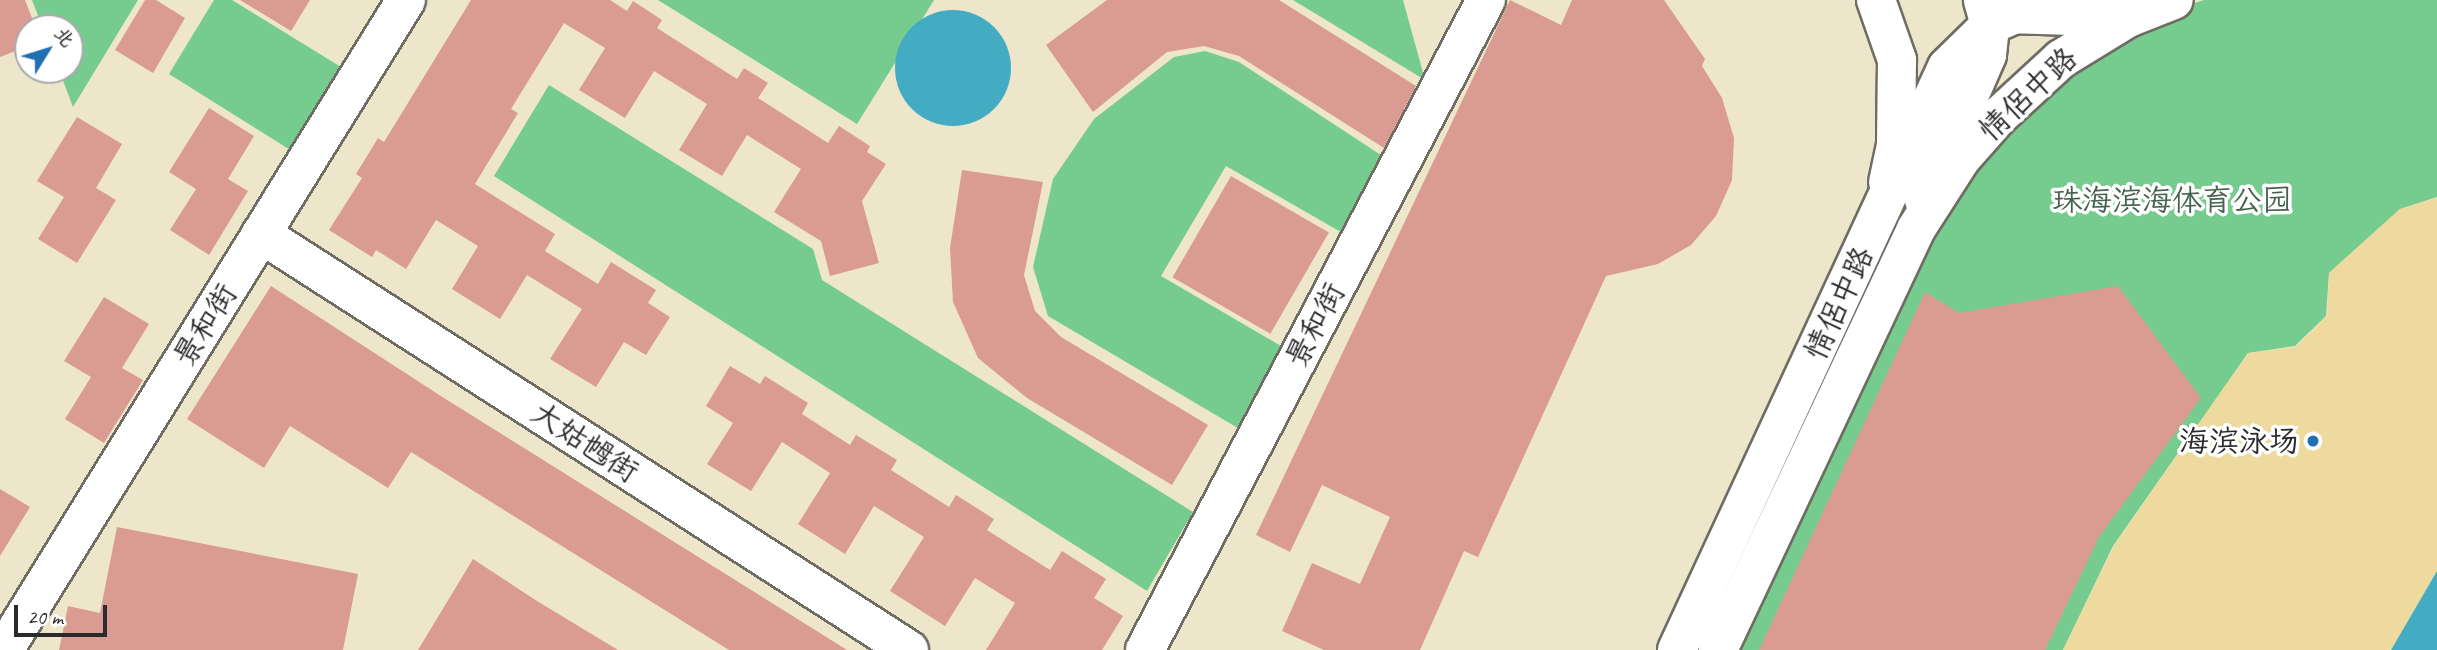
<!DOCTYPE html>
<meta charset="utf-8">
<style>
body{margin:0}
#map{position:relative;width:2437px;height:650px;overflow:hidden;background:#eee6cb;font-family:Caveat,"LXGW WenKai TC",sans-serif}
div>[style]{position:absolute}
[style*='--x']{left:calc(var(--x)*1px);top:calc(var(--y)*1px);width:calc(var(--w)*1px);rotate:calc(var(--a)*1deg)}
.green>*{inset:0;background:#76cb8e}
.sand>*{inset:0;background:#eeda9e}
.water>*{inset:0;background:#43acc3}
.round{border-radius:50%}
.building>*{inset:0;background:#da9b92;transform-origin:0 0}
.roads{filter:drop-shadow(2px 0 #6f6c63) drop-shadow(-2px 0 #6f6c63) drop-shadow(0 2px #6f6c63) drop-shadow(0 -2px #6f6c63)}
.minor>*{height:38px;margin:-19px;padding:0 19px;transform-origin:19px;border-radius:19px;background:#fff}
.major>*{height:38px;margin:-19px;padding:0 19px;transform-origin:19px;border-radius:19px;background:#fff}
.highway>*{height:38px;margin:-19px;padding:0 19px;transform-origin:19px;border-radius:19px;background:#fff}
.dots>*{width:19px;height:19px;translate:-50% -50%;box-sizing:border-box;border:4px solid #fff;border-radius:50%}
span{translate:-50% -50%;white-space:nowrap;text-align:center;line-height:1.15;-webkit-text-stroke:7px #fff;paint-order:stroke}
.street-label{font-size:30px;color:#2b2b2b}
.park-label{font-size:30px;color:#45634e}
.poi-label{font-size:30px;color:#2b2b2b}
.right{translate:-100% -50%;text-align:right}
.north{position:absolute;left:14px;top:14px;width:70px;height:70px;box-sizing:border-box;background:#fff;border:2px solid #aaa;border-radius:50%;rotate:52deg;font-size:19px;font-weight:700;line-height:28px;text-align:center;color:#2b2b2b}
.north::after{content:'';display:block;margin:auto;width:24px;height:32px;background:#1f6fb2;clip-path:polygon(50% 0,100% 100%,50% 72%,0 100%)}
.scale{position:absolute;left:14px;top:605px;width:93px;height:32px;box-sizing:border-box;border:4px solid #2b2b2b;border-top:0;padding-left:9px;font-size:21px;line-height:24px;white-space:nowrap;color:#2b2b2b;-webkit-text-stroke:5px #fff;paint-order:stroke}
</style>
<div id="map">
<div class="green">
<i style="clip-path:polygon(32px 0,138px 0,73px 107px,59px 70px,70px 70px,70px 28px,43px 28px)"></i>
<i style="clip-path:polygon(214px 0,232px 0,354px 75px,303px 158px,169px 74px)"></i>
<i style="clip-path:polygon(658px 0,934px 0,857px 124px)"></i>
<i style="clip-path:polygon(1293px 0,1403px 0,1425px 80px)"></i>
<i style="clip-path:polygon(2204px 0,2437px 0,2437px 197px,2400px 209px,2329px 273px,2326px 316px,2295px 346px,2248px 353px,2113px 546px,2063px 650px,1729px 650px,1906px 273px,1991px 136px,2041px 85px,2173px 10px)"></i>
<i style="clip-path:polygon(1205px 51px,1239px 62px,1390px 161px,1346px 235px,1226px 166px,1161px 276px,1293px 353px,1248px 434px,1048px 316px,1033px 267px,1053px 179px,1094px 119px,1174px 57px)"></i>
<i style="clip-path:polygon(549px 85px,813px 249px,822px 280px,1193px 512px,1147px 591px,494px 176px)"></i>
</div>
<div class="sand">
<i style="clip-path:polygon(2437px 198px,2437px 571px,2391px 650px,2063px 650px,2114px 546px,2248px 353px,2296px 347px,2327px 316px,2329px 273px,2400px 209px)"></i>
</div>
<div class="water">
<i class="round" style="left:895px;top:10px;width:116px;height:116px"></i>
<i style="clip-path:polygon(2437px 571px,2437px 650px,2391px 650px)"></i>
</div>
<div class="building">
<i style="clip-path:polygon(0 0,25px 0,36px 28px,28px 28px,28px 46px,0 57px)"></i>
<i style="clip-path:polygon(145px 0,156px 0,185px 18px,153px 73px,115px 50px)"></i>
<i style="clip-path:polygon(240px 0,310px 0,291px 31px)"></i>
<i style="clip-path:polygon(471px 0,610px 0,627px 11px,633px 1px,662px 20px,657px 28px,737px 79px,744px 68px,768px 83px,758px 98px,828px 143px,839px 126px,870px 146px,867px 152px,886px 164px,862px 201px,879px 263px,830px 276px,821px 241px,774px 212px,801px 169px,747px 135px,722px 176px,679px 150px,707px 104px,654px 71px,625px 118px,579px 90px,605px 48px,564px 23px,511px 109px,518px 113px,475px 184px,555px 234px,545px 251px,598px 284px,611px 262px,656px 290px,648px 303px,670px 317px,646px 355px,624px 342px,596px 387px,550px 359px,582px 309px,527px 275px,500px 319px,452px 289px,478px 246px,436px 220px,406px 269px,376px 250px,372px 257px,329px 230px,362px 178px,356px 174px,378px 138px,384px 142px)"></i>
<i style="clip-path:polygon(1107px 0,1279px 0,1416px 86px,1384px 148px,1239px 56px,1204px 46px,1167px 52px,1093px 112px,1046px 45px)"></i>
<i style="clip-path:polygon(1510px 0,1561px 25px,1572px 0,1664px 0,1705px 59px,1702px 66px,1722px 98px,1734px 138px,1732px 180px,1716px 216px,1691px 245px,1658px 264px,1606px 276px,1478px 557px,1464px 551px,1420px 650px,1324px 650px,1282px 631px,1312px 563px,1360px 584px,1390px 517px,1322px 485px,1290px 552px,1256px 535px)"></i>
<i style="clip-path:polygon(209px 108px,254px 136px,228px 179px,248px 191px,209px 255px,170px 230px,196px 189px,169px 172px)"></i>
<i style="clip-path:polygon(77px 117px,122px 144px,96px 188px,116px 200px,77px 263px,38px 239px,64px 197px,37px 181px)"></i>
<i style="clip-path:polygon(962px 170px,1043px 182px,1024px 275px,1035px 311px,1061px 337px,1208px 425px,1172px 485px,1027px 398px,978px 358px,953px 302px,950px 248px)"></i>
<i style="left:1231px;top:176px;width:113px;height:117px;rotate:30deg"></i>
<i style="clip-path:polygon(271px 286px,444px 398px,847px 650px,729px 650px,411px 452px,388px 488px,290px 426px,264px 468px,187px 419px)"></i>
<i style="clip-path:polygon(2118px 286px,2201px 398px,2099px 537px,2045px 650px,1759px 650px,1925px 292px,1959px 313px)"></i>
<i style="clip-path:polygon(104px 297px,149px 324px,122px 368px,143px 380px,104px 443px,65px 419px,91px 377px,64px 361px)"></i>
<i style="clip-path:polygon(730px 366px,760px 384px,765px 376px,808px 403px,802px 414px,850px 445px,856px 435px,897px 460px,891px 470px,949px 507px,956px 495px,994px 519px,987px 530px,1050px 570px,1062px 551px,1106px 579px,1094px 598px,1123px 616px,1102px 650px,986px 650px,1015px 603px,975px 578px,945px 626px,890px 591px,924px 537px,874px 506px,845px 554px,798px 524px,830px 473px,782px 442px,751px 491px,707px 464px,733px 423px,706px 406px)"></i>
<i style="clip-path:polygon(0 489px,30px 507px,0 556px)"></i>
<i style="clip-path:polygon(117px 527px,358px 574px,343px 650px,59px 650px,68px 606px,100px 613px)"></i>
<i style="clip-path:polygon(473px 559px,537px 601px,618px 650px,418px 650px)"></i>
</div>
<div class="roads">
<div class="minor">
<i style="--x:261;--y:234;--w:770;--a:32.7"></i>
<i style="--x:4;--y:650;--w:764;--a:-58.26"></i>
<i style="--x:1145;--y:650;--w:734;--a:-62.32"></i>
</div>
<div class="major">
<i style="--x:1876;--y:0;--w:64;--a:70.7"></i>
<i style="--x:1897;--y:60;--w:85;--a:90.7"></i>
<i style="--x:1896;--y:145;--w:38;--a:102"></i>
<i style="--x:2006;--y:14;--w:67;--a:1.7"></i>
<i style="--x:2073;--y:16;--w:83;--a:-8.3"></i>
<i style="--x:1924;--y:200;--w:158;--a:-66.5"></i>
<i style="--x:1987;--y:55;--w:30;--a:-84"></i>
<i style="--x:1990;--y:25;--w:26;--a:-106"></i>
</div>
<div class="highway">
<i style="--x:1677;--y:650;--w:642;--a:-65.15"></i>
<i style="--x:1947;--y:67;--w:60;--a:-44.3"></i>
<i style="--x:1990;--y:25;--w:63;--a:-23.3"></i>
<i style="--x:1718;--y:650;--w:465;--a:-64.8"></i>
<i style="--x:1916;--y:229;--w:83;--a:-57.3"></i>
<i style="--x:1961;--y:159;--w:56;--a:-48.6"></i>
<i style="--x:1998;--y:117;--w:86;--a:-42.6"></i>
<i style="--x:2061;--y:59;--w:79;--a:-31.5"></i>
<i style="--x:2128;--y:18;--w:49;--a:-21.4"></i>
</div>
</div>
<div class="dots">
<i style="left:2313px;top:441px;background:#1f6fb2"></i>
</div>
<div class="street-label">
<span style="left:2028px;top:94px;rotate:-43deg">情侶中路</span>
<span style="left:1839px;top:303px;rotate:-65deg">情侣中路</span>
<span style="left:205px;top:325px;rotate:-58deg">景和街</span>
<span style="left:1315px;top:325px;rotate:-62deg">景和街</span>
<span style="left:585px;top:442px;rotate:33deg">大姑乸街</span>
</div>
<div class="park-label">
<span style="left:2172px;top:200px">珠海滨海体育公园</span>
</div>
<div class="poi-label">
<span class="right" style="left:2299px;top:441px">海滨泳场</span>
</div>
<div class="north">北</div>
<div class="scale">20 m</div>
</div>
